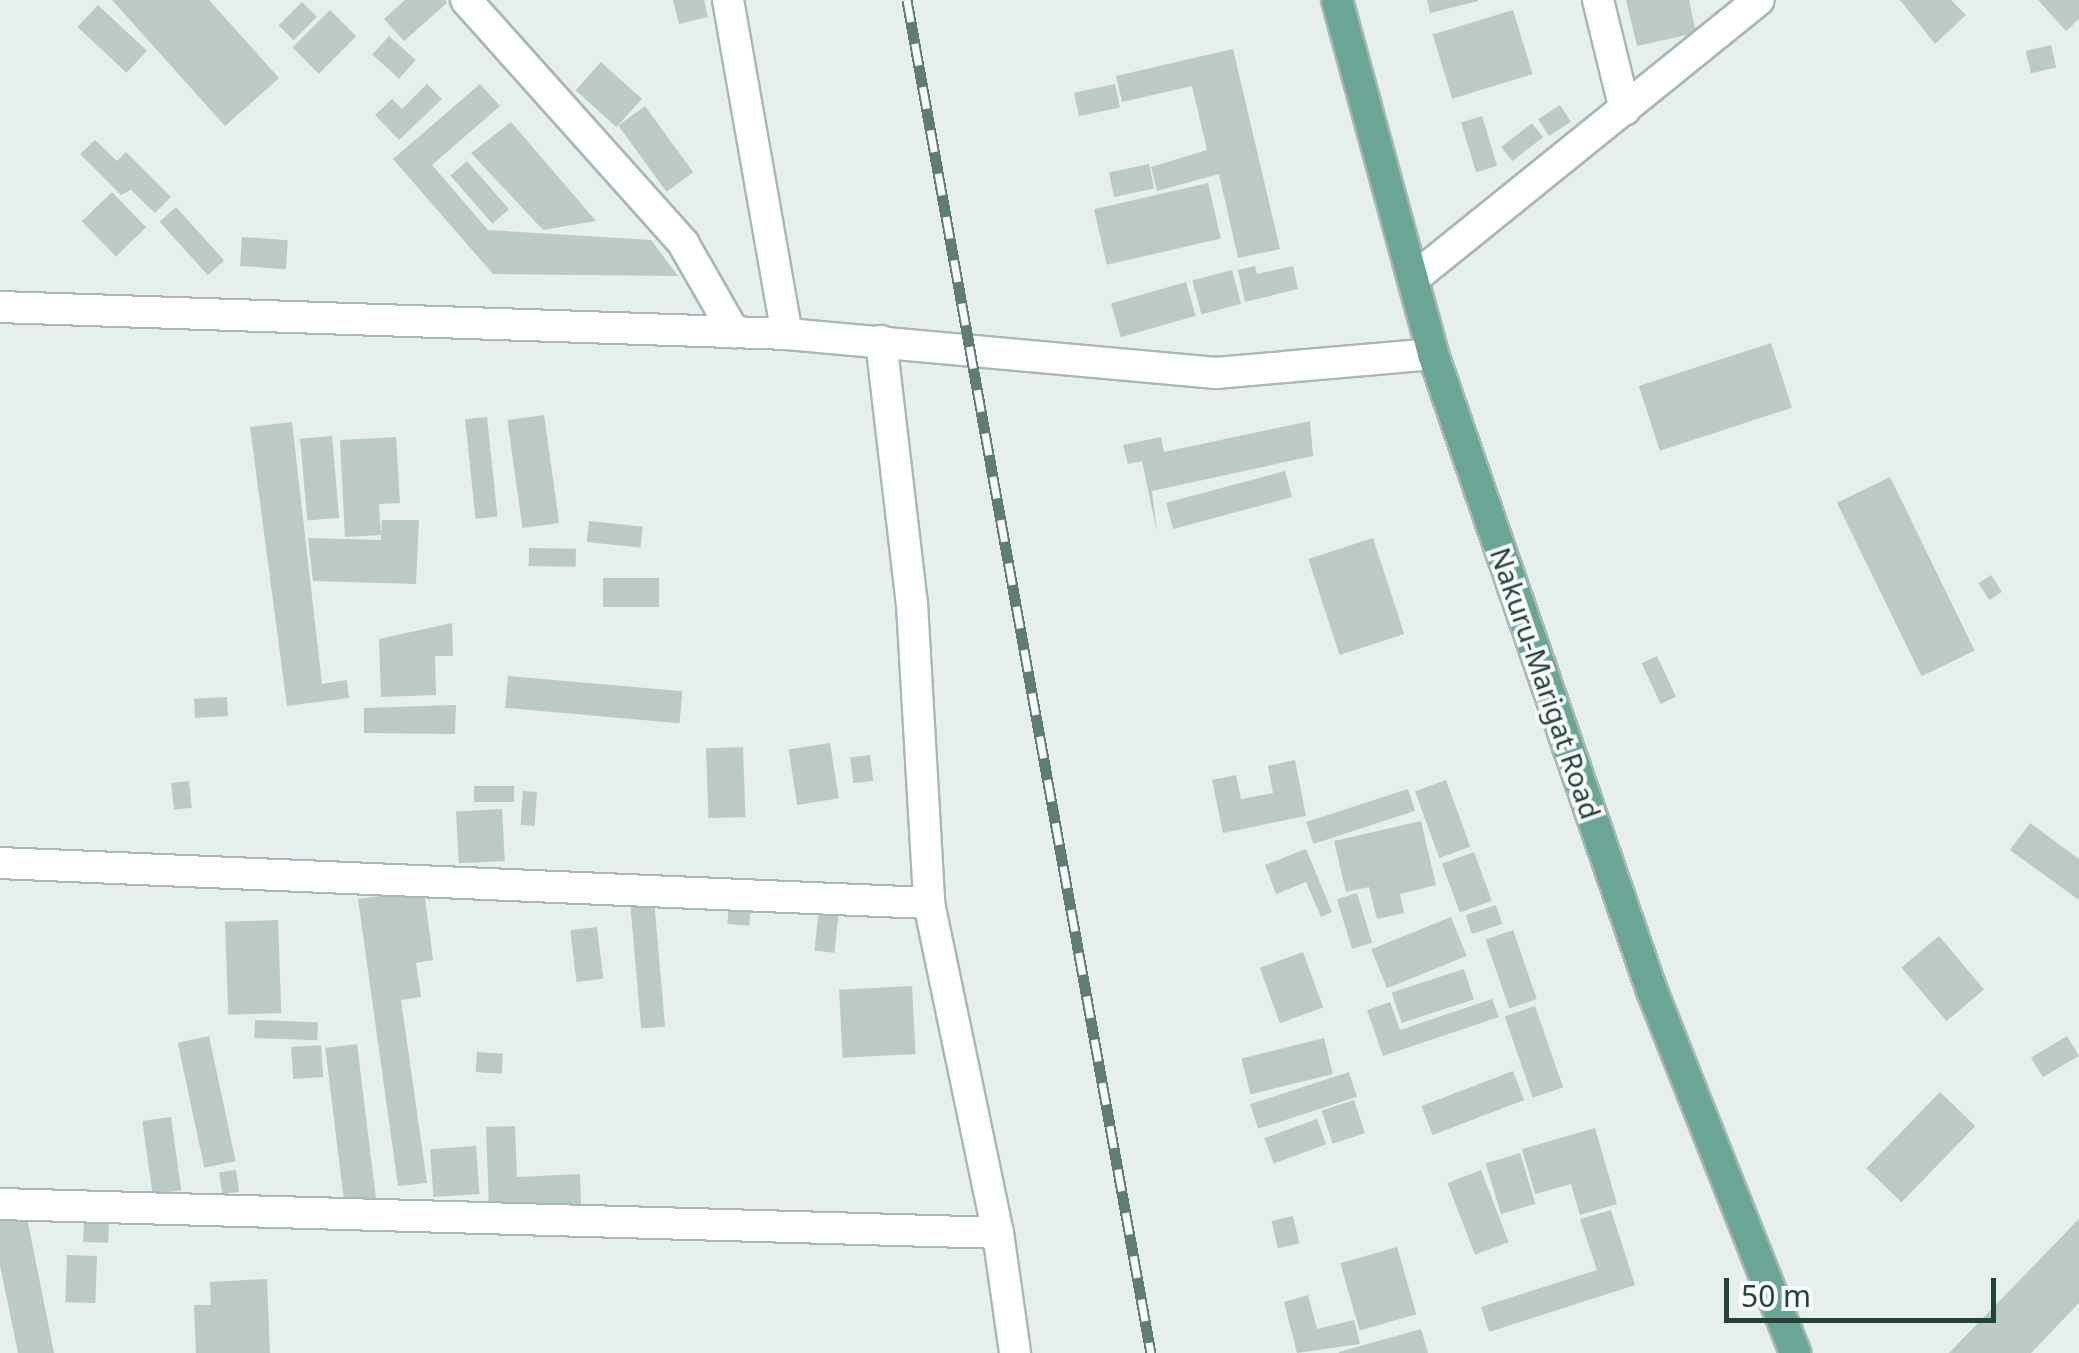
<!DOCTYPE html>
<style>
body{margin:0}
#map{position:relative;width:2079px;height:1353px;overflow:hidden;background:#e6efeb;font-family:"Noto Sans",sans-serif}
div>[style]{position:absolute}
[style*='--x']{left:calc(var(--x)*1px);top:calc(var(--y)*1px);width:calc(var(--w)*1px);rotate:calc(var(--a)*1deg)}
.building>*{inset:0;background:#bbcac4;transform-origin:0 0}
.roads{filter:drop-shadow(2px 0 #a8b8b2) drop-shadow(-2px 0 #a8b8b2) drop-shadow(0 2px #a8b8b2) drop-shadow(0 -2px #a8b8b2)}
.minor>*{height:30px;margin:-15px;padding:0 15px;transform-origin:15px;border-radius:15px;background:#fff}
.primary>*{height:30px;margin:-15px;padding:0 15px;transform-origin:15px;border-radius:15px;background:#6aa596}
.rail>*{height:11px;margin-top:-5.5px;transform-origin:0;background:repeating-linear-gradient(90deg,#f7fbf9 0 22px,#5f7d75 0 44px);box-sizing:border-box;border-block:2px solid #5f7d75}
span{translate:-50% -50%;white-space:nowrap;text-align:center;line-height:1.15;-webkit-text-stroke:8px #f7fbf9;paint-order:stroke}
.street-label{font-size:28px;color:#24423a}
.scale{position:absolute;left:1724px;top:1278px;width:272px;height:45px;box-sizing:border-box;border:5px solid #24423a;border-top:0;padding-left:12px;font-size:30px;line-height:35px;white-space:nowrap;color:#24423a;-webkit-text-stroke:8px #f7fbf9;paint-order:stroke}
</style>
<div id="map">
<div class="building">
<i style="clip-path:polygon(112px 0,209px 0,279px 78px,225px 126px)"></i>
<i style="clip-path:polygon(405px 0,445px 0,447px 3px,404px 41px,384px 19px)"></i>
<i style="clip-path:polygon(673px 0,704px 0,708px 17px,679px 24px)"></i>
<i style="clip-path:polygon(1427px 0,1478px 0,1478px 1px,1430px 13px)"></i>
<i style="clip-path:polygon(1626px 0,1689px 0,1696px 33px,1637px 46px)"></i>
<i style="clip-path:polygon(1900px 0,1951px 0,1966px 15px,1935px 44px)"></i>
<i style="clip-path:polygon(2038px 0,2079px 0,2079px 19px,2066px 31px)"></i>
<i style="left:302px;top:2px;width:21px;height:33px;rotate:45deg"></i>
<i style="left:98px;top:5px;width:67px;height:30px;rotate:43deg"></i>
<i style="left:330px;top:10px;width:37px;height:53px;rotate:45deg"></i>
<i style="left:1513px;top:10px;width:67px;height:84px;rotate:73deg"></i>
<i style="left:389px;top:36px;width:36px;height:25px;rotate:42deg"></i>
<i style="left:2051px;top:45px;width:23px;height:26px;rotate:77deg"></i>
<i style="clip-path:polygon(1233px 49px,1280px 249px,1238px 258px,1219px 174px,1157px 191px,1151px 167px,1207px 150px,1192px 86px,1122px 102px,1116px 76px)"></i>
<i style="left:601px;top:62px;width:55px;height:38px;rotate:42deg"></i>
<i style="clip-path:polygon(427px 84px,442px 99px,399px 140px,375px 115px,392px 99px,402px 109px)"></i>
<i style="clip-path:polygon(480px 84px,500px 106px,432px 165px,488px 230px,651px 240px,678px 276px,493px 274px,393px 159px)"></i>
<i style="left:1115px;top:84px;width:24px;height:42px;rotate:78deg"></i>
<i style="left:1560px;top:105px;width:20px;height:26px;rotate:57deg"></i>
<i style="left:645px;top:106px;width:82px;height:33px;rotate:54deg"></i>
<i style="left:1482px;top:116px;width:52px;height:22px;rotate:73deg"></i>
<i style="clip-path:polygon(511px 122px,596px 221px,543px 230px,471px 153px)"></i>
<i style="left:1532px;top:123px;width:18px;height:39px;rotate:52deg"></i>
<i style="clip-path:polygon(95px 140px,117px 161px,126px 152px,171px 197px,155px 213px,131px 190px,121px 195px,80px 154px)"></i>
<i style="left:467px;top:161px;width:64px;height:22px;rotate:49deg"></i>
<i style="left:1149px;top:164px;width:25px;height:41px;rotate:78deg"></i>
<i style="left:1208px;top:183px;width:57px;height:117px;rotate:77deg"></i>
<i style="left:112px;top:192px;width:49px;height:42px;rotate:46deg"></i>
<i style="left:176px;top:207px;width:72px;height:22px;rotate:48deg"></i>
<i style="left:242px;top:237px;width:46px;height:29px;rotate:4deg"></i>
<i style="clip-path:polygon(1255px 266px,1257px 274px,1293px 266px,1298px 289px,1245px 302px,1238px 270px)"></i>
<i style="left:1232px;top:270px;width:35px;height:41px;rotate:75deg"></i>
<i style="left:1186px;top:282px;width:35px;height:78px;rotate:74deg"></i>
<i style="left:1771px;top:343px;width:68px;height:139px;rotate:72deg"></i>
<i style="left:544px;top:415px;width:109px;height:37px;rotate:82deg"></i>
<i style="left:487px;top:417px;width:100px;height:22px;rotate:84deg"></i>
<i style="clip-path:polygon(1310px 421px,1313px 456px,1152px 491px,1157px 532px,1142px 461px,1128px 464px,1123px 445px,1161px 437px,1164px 452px)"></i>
<i style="clip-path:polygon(292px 422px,322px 684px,347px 680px,349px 698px,287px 706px,250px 427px)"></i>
<i style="left:332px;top:436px;width:82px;height:32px;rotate:85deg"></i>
<i style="clip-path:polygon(396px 437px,400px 503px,379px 504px,381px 535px,345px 537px,340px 440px)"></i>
<i style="left:1285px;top:471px;width:27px;height:123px;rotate:75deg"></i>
<i style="left:1890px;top:477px;width:193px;height:59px;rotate:64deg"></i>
<i style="clip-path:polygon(382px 520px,419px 520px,416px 584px,313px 581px,308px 538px,381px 540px)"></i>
<i style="left:589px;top:521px;width:54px;height:21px;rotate:6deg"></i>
<i style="left:1373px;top:538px;width:101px;height:68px;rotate:72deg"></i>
<i style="left:529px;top:548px;width:47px;height:18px;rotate:1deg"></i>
<i style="left:1991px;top:575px;width:20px;height:15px;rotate:57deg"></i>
<i style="left:659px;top:578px;width:29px;height:56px;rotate:90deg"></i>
<i style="clip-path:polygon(452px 623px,453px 656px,435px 656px,436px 695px,381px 697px,379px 639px)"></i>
<i style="left:1657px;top:656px;width:45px;height:17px;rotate:65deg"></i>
<i style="left:508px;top:676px;width:175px;height:32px;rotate:5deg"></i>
<i style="left:227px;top:697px;width:19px;height:33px;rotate:87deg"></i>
<i style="clip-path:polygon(456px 705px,455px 734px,364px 733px,364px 708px)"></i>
<i style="left:830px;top:743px;width:56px;height:42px;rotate:81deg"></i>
<i style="left:743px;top:747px;width:70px;height:37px;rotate:88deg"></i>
<i style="left:870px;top:755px;width:26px;height:20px;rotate:83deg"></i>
<i style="clip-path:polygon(1295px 760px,1306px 816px,1223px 833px,1212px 780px,1236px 775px,1241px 799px,1273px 793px,1268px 766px)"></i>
<i style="left:1446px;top:780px;width:71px;height:33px;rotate:70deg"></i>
<i style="left:189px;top:781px;width:27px;height:18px;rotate:84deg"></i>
<i style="left:474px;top:786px;width:40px;height:16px"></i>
<i style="left:1408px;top:789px;width:23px;height:107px;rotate:72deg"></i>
<i style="left:523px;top:791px;width:14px;height:34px;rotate:4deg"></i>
<i style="left:502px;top:809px;width:52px;height:46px;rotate:87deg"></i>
<i style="clip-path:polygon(1421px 821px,1436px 885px,1400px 894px,1404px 913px,1377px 919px,1369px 887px,1346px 892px,1334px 841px)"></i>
<i style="clip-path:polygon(2030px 823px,2079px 859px,2079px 900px,2010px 850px)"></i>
<i style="clip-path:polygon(1306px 849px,1332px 912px,1321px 917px,1306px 882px,1276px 894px,1265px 865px)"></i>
<i style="left:1474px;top:852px;width:52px;height:34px;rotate:70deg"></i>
<i style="clip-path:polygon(424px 890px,433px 960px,416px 963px,421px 997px,401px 1000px,427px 1183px,398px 1186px,358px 899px)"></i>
<i style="left:1357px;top:893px;width:52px;height:21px;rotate:73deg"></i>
<i style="left:654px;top:900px;width:127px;height:24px;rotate:85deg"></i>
<i style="left:729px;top:905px;width:22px;height:19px;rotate:5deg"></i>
<i style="left:1496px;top:905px;width:20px;height:32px;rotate:72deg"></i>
<i style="left:819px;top:908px;width:20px;height:43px;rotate:6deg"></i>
<i style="left:1451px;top:917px;width:42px;height:86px;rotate:68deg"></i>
<i style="left:278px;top:920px;width:93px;height:53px;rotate:88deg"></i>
<i style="left:597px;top:927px;width:52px;height:27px;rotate:83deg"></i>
<i style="left:1513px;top:930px;width:73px;height:29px;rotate:71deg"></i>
<i style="left:1939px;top:936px;width:70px;height:49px;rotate:50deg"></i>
<i style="left:1303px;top:952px;width:59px;height:46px;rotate:70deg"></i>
<i style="left:1464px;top:969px;width:32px;height:76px;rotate:72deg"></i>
<i style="left:912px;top:986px;width:68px;height:73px;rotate:87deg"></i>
<i style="clip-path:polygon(1492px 999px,1499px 1017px,1383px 1056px,1367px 1010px,1390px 1002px,1400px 1030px)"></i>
<i style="left:1535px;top:1006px;width:86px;height:32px;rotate:71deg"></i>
<i style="left:255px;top:1020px;width:63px;height:18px;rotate:2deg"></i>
<i style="left:209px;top:1036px;width:128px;height:32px;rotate:78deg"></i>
<i style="left:2067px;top:1036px;width:23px;height:42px;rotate:59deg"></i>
<i style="left:1324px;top:1038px;width:37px;height:85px;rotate:76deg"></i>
<i style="left:357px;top:1044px;width:155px;height:32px;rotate:83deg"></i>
<i style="left:321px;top:1045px;width:32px;height:30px;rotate:86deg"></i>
<i style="left:477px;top:1052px;width:26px;height:20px;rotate:4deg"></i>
<i style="left:1513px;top:1071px;width:31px;height:98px;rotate:69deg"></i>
<i style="left:1349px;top:1072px;width:26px;height:104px;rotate:72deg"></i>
<i style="left:1940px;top:1092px;width:49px;height:106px;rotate:44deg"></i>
<i style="left:1354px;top:1100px;width:35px;height:34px;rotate:72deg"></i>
<i style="left:171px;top:1117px;width:74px;height:29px;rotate:82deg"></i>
<i style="left:1317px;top:1119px;width:27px;height:56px;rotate:70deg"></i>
<i style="clip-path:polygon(515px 1126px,517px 1177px,580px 1174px,581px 1204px,489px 1208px,486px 1127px)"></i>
<i style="clip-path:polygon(1595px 1128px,1617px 1204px,1580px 1215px,1571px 1184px,1535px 1194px,1522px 1149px)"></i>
<i style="left:476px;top:1146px;width:48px;height:46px;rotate:86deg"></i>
<i style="left:1520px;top:1153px;width:53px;height:36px;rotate:73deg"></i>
<i style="left:236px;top:1170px;width:22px;height:17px;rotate:82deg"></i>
<i style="left:1481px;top:1170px;width:77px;height:36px;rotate:69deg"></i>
<i style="clip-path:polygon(1611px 1210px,1635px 1285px,1489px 1332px,1481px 1307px,1597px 1270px,1580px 1219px)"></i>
<i style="clip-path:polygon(26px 1213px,54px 1353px,18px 1353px,0 1265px,0 1219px)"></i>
<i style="left:1293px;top:1216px;width:28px;height:22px;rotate:77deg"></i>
<i style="left:84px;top:1219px;width:25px;height:23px;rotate:2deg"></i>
<i style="clip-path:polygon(2079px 1219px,2079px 1303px,2031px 1353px,1949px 1353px)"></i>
<i style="left:1397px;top:1247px;width:70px;height:59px;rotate:74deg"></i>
<i style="left:67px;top:1255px;width:30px;height:47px;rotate:2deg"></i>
<i style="clip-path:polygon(267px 1279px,270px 1353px,196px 1353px,194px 1305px,211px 1305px,210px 1282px)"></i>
<i style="clip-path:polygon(1308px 1295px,1317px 1329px,1354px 1320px,1360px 1344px,1297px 1353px,1284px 1302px)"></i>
<i style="clip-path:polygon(1421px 1329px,1428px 1353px,1339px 1353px,1339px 1352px)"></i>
</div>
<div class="roads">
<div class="minor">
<i style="--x:466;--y:0;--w:326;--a:48.2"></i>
<i style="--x:683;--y:243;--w:103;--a:60.2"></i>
<i style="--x:728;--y:0;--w:339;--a:80"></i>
<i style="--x:1598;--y:0;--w:113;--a:76.2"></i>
<i style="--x:1413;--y:279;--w:444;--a:-38.9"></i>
<i style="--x:0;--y:307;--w:787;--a:1.96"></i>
<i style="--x:787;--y:334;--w:431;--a:5.2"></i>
<i style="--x:1216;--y:373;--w:218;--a:-5"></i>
<i style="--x:881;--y:341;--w:265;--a:83.3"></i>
<i style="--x:912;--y:604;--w:299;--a:86.7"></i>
<i style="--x:929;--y:903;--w:337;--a:78.2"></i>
<i style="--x:998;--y:1233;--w:121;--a:81.9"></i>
<i style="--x:0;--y:863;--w:930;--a:2.47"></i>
<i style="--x:0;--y:1204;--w:998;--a:1.66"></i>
</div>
<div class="primary">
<i style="--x:1337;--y:0;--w:367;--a:74.8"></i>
<i style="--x:1433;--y:354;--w:674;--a:71.03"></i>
<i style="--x:1652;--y:991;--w:389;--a:68.4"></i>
</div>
</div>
<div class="rail">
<i style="--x:907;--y:0;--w:1375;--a:79.78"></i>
</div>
<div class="street-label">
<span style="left:1546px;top:683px;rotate:71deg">Nakuru-Marigat Road</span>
</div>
<div class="scale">50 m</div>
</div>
